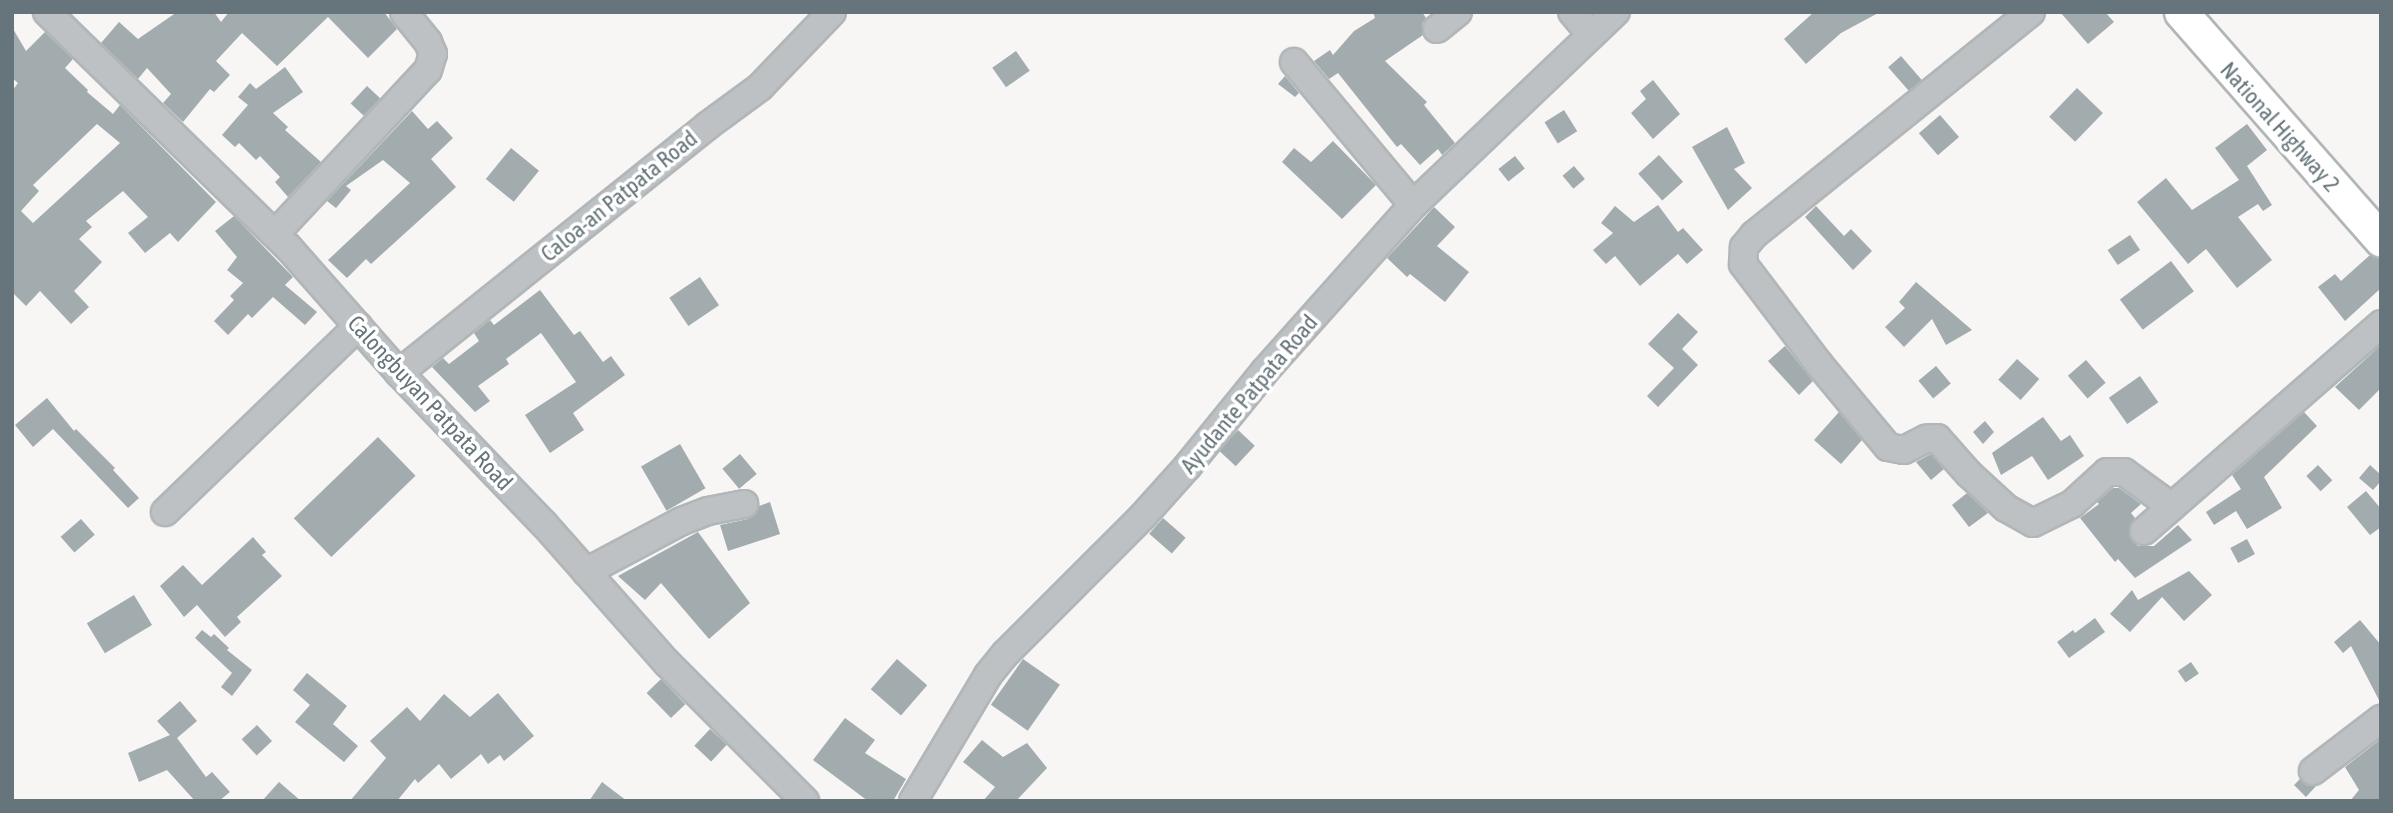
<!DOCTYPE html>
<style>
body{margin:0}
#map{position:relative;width:2393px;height:813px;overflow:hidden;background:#f7f6f4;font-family:"Asap Condensed",sans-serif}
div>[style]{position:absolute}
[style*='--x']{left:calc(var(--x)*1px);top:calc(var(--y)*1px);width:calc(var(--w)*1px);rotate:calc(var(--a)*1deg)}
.building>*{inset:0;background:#a2abae;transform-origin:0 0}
.roads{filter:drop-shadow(2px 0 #b1b6b8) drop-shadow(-2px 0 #b1b6b8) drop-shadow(0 2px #b1b6b8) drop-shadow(0 -2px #b1b6b8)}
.minor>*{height:26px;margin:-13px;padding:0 13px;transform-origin:13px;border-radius:13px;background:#bdc1c4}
.major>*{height:33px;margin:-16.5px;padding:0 16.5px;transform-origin:16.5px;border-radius:16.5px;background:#fff}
span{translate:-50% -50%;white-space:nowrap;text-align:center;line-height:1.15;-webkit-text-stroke:7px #fff;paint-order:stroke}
.street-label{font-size:23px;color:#66757b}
.frame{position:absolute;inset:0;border:14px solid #66757b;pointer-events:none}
</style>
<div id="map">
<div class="building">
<i style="clip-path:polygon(177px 12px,214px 12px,221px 22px,229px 12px,384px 12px,397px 29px,368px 58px,328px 17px,277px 66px,242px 33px,216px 61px,230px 75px,214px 92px,210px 89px,183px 122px,163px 103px,171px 94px,147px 68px,138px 79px,101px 43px,119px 22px,138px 39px)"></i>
<i style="clip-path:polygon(1373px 12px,1422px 12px,1426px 18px,1422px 24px,1423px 35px,1385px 61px,1427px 102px,1424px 105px,1455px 143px,1442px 155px,1438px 149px,1420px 165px,1401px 144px,1397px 147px,1338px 73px,1329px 79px,1314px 61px,1330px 50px,1333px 55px,1354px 31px,1375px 18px)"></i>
<i style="clip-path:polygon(1814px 12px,1880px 12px,1841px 33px,1806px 64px,1784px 39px)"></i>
<i style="clip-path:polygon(2060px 12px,2105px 12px,2114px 22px,2088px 44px)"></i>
<i style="clip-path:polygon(evenodd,12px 27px,26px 51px,45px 32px,73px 59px,65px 68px,88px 90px,87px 92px,113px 114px,120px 105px,216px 202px,178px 242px,170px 233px,145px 253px,128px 233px,148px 217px,123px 191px,86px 221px,92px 227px,79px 239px,102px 262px,74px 291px,89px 307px,71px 324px,40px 291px,26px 306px,12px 292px,12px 91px,18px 83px,12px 78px,12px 27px,97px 124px,120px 143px,33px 223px,21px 211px,39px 191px,33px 185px,97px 124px)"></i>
<i style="left:1016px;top:51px;width:24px;height:29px;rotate:55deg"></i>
<i style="left:1901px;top:56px;width:32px;height:17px;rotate:49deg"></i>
<i style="clip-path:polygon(285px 67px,303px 92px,273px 113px,288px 127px,285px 130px,321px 162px,288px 197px,275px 182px,280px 177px,260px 156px,256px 160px,239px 143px,235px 147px,222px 135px,248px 105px,238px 97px,250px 83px,256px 89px)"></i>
<i style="clip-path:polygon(1285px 76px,1299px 93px,1295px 97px,1278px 84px)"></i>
<i style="clip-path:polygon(1653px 80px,1680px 114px,1653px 139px,1631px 113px,1646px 99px,1640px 91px)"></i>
<i style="left:367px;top:86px;width:18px;height:24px;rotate:43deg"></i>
<i style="left:2077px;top:88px;width:36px;height:40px;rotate:44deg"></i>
<i style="left:1564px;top:110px;width:25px;height:23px;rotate:58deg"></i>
<i style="clip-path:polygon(412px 111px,428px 129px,437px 121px,453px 138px,431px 159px,456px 187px,371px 264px,366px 259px,347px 278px,328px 260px,410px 183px,383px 160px,346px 186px,351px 190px,336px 208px,327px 201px)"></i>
<i style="left:1940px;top:115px;width:29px;height:28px;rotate:49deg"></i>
<i style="clip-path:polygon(2247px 124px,2267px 150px,2247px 166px,2272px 205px,2263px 211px,2258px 204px,2238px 217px,2272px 260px,2237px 288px,2206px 249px,2188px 264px,2137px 202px,2166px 178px,2192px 210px,2239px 180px,2215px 148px)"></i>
<i style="clip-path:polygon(1727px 127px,1745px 163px,1734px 169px,1752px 188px,1728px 210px,1692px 147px)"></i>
<i style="clip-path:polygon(1333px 141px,1376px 185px,1342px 219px,1282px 162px,1294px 148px,1311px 162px)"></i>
<i style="left:511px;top:148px;width:36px;height:40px;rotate:39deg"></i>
<i style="left:1659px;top:155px;width:36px;height:28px;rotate:48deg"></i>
<i style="left:1515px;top:156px;width:16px;height:21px;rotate:52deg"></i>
<i style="left:1574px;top:166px;width:17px;height:15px;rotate:50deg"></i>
<i style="clip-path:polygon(1658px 205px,1678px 232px,1683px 228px,1703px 250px,1687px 264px,1678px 254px,1640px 286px,1615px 256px,1606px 264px,1593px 250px,1613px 233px,1601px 223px,1615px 206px,1634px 222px)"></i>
<i style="clip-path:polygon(1816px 206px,1844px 236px,1851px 229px,1872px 251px,1853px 270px,1805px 217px)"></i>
<i style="clip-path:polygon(1434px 207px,1455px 227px,1437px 246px,1469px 272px,1445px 302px,1410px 274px,1407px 277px,1387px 258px)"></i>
<i style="clip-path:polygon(234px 216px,293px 277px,285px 285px,317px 312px,305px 325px,273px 297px,252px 318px,248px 314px,228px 335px,214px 321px,234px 300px,230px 296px,243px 283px,227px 270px,237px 257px,215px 231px)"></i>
<i style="left:2130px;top:235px;width:18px;height:27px;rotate:56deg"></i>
<i style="clip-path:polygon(2370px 255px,2381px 259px,2381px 288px,2345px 321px,2318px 287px,2335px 274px,2341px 281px)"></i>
<i style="left:2171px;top:261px;width:38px;height:64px;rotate:53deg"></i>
<i style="left:700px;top:277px;width:34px;height:37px;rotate:56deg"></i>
<i style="clip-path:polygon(1916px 282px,1972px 330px,1946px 345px,1932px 319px,1904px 347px,1885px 327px,1905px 308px,1899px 302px)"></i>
<i style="clip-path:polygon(540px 290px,574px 335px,580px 331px,603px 362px,611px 356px,625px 375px,573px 413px,584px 430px,550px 453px,525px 415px,576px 382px,541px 333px,506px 359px,509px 364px,478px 386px,490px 401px,475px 412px,432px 367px,443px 358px,449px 364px,479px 341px,474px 333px,490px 320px,494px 325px)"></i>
<i style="clip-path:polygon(1678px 313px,1698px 332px,1682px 349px,1698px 365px,1658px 407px,1647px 396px,1674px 368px,1648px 344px)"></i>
<i style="clip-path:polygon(2381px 345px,2381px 388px,2359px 410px,2335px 387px)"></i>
<i style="clip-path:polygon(1785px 346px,1813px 381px,1799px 395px,1768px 361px)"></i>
<i style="left:2017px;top:359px;width:30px;height:28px;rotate:42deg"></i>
<i style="left:2086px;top:360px;width:30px;height:24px;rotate:49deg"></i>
<i style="left:1936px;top:366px;width:23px;height:23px;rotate:50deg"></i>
<i style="left:2140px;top:376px;width:32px;height:38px;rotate:55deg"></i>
<i style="clip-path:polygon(47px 398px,74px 431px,76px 429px,115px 468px,113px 470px,139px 498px,128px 508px,53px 429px,33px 447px,15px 425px)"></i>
<i style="clip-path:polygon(1839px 412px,1862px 440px,1841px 464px,1814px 440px)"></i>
<i style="clip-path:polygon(2304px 412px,2317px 426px,2264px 477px,2282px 508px,2247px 529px,2236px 511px,2214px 525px,2206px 512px,2241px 489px,2232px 475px)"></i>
<i style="clip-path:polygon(2043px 417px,2061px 441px,2070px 435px,2084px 456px,2048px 480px,2032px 456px,2001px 475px,1992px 453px)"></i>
<i style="clip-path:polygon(1985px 421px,1994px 432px,1983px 444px,1973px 432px)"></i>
<i style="left:1238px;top:430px;width:23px;height:28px;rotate:43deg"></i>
<i style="left:378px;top:437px;width:54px;height:117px;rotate:46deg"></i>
<i style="left:680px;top:444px;width:51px;height:45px;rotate:60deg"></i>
<i style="left:740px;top:454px;width:26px;height:23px;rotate:50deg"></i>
<i style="clip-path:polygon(1931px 454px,1944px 469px,1931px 480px,1916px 462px)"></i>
<i style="left:2318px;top:465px;width:21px;height:16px;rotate:47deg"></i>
<i style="clip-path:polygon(2370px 465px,2381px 475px,2381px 481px,2373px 490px,2359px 478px)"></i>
<i style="clip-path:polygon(2113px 488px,2119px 488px,2141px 504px,2131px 513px,2135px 518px,2129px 533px,2138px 546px,2154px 546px,2178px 525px,2192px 540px,2135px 578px,2118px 559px,2115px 562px,2080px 518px,2099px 504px,2097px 502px)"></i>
<i style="clip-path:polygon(2366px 491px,2381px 509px,2381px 527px,2370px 535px,2347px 507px)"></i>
<i style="clip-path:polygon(1967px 493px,1988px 513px,1969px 527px,1952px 505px)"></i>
<i style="clip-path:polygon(770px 502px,780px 534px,728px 551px,720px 525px,748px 519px,755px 515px,759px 506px)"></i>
<i style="left:1163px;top:518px;width:30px;height:21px;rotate:41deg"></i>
<i style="left:81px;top:519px;width:21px;height:27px;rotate:49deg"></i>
<i style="clip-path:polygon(698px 532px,750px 603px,709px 639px,661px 583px,645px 600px,618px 576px)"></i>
<i style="clip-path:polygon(253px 537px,266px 552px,262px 555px,282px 576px,237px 617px,241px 622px,225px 637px,197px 605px,184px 617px,160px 586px,183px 565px,202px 585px)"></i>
<i style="left:2247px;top:539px;width:17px;height:19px;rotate:62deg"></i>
<i style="clip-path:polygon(2189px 571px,2212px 595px,2184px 621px,2162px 597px,2130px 632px,2110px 614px,2132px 590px,2138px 600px)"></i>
<i style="left:134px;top:595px;width:35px;height:55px;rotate:59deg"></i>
<i style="clip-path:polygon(2095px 618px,2105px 632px,2069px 658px,2057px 642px,2073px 630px,2075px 633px)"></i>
<i style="clip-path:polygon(2360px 620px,2381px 645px,2381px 704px,2351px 646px,2343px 653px,2334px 642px)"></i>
<i style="clip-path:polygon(202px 630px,211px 637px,214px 634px,229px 648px,227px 650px,252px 670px,232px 696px,221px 687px,232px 673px,195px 638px)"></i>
<i style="left:897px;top:659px;width:40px;height:40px;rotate:41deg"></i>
<i style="left:1023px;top:659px;width:45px;height:56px;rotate:35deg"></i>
<i style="left:2191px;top:662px;width:14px;height:16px;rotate:56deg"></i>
<i style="clip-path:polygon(307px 673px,347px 706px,333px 724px,358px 746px,344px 762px,295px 722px,310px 705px,293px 690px)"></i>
<i style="left:661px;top:679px;width:35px;height:20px;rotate:46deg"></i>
<i style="clip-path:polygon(498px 693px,534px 736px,504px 761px,500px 755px,488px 764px,481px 754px,451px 779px,439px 764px,418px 783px,415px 779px,397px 801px,350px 801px,386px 758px,370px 741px,407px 707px,420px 721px,444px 694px,470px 717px)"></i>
<i style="clip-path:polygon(180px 701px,197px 721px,177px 738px,206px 777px,212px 772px,230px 792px,219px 801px,195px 801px,167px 770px,139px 782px,128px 753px,170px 735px,157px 721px)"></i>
<i style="clip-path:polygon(845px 718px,875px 740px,865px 753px,906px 779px,893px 801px,868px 801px,813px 760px)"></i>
<i style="left:257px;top:725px;width:22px;height:21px;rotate:47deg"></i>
<i style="left:710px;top:729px;width:23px;height:23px;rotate:43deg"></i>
<i style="clip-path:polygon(2381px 739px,2381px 801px,2350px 801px,2359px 790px,2345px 767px)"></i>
<i style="clip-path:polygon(982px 740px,1003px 757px,1027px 743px,1047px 768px,1016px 801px,983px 801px,995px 787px,963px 762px)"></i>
<i style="clip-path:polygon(2300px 779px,2306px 785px,2316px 786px,2306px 797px,2294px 785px)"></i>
<i style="clip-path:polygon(279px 782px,301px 801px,262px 801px)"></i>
<i style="clip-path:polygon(602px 782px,627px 801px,589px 801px)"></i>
</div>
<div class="roads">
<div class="minor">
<i style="--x:47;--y:12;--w:337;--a:44.3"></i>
<i style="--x:288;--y:247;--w:168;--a:48.6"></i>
<i style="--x:399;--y:373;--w:209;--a:46.2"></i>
<i style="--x:544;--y:524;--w:187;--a:48.5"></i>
<i style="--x:668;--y:664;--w:194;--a:45"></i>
<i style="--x:1572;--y:12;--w:30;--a:50"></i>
<i style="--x:2031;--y:12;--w:356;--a:141.2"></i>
<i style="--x:1754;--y:235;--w:16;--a:130"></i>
<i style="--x:1744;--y:247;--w:17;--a:93"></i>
<i style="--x:1743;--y:264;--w:126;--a:52.8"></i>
<i style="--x:1819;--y:364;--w:108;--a:50.3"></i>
<i style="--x:1888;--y:447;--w:16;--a:11"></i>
<i style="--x:1904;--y:450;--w:25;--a:-27"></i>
<i style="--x:1926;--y:439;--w:11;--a:-5"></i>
<i style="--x:1937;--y:438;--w:48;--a:48.4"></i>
<i style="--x:1969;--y:474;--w:50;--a:42.6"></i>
<i style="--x:2006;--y:508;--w:31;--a:29"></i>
<i style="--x:2033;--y:523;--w:43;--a:-26"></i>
<i style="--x:2072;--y:504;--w:47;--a:-42.4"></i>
<i style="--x:2107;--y:472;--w:17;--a:0"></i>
<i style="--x:2124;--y:472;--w:59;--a:36.1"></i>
<i style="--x:1437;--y:29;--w:27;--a:-39"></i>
<i style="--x:1294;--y:62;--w:186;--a:50.2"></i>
<i style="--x:275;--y:234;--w:224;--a:-47"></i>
<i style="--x:428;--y:70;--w:17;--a:-73"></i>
<i style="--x:433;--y:54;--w:13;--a:-113"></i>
<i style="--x:428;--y:42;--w:38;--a:-129"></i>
<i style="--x:399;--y:373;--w:395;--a:-38.7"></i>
<i style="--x:707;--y:126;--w:66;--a:-36.3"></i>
<i style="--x:760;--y:87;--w:104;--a:-46.2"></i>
<i style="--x:165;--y:512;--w:268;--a:-43.9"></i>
<i style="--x:2144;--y:531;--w:315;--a:-41.1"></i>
<i style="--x:586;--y:572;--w:109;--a:-28"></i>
<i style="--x:682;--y:521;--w:28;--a:-21"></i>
<i style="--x:708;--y:511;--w:37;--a:-11"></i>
<i style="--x:2313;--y:771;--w:86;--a:-37.4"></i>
<i style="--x:913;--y:801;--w:147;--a:-59.2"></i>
<i style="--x:988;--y:675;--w:28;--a:-51"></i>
<i style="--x:1006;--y:653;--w:194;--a:-45"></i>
<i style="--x:1143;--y:516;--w:66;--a:-48.1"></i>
<i style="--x:1187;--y:467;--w:124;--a:-50.9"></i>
<i style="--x:1265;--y:371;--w:222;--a:-48.3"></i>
<i style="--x:1413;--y:205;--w:280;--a:-43.6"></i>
</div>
<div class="major">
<i style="--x:2181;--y:12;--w:303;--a:48.7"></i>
</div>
</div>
<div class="street-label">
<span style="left:2280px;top:127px;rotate:48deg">National Highway 2</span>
<span style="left:619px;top:196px;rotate:-39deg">Caloa-an Patpata Road</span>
<span style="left:1249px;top:394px;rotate:-50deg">Ayudante Patpata Road</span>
<span style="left:430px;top:403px;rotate:47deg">Calongbuyan Patpata Road</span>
</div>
<div class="frame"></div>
</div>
